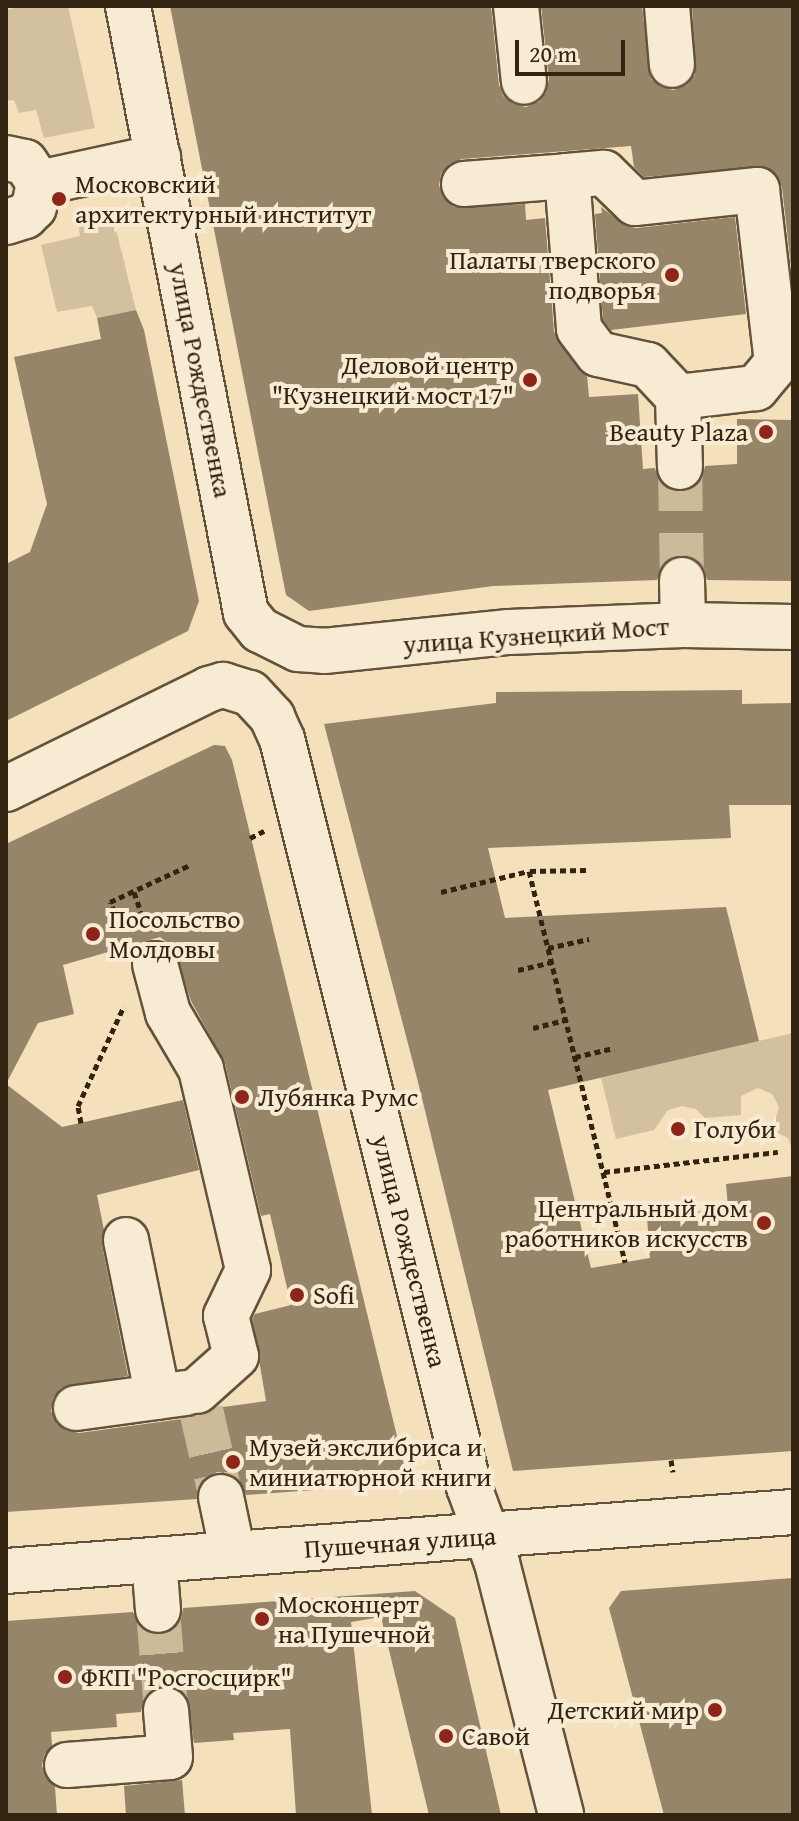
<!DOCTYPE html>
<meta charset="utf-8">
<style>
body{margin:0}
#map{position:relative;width:799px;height:1821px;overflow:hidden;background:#f4e0bb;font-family:"Gentium Book Plus",serif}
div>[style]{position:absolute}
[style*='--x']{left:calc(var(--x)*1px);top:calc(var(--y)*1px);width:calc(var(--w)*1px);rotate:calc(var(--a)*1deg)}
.green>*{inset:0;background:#d3c09e}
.building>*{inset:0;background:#978569}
.minor-tunnel>*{height:44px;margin-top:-22px;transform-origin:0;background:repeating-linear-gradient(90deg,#cdba99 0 44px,transparent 0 66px)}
.path>*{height:5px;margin-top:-2.5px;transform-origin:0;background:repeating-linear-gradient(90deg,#332311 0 6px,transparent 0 10px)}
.roads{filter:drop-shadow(2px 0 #63523c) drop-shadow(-2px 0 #63523c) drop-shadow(0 2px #63523c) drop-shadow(0 -2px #63523c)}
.minor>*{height:44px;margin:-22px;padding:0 22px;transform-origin:22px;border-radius:22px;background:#f8ebd3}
.dots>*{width:22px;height:22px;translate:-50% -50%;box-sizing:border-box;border:4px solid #f8ebd3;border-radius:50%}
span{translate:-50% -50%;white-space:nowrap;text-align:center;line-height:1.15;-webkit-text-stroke:8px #f8ebd3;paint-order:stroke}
.poi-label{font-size:26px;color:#332311}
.left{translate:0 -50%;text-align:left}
.right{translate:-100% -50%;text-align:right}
.street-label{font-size:26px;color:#332311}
.frame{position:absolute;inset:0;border:8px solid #332311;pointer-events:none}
.scale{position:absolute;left:515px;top:40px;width:110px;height:36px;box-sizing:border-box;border:4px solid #332311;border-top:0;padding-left:10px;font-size:24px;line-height:28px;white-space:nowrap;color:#332311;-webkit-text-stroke:6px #f8ebd3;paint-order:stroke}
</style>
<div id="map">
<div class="green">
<i style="clip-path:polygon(24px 6px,68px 6px,95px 128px,44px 138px,36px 110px,19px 113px,14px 100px,6px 101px,6px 10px)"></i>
<i style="clip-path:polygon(112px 213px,136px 310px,97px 318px,92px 306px,57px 312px,41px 245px,80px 236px,78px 221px,95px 217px,97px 223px,113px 219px)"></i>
<i style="clip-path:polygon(793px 1033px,793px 1152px,788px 1138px,772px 1130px,762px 1132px,761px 1126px,775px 1120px,779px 1107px,772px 1094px,758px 1088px,741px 1096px,741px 1115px,705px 1118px,696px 1109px,682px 1106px,668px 1110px,654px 1130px,616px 1139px,601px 1078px)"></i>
</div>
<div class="building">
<i style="clip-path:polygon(170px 6px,491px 6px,499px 85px,503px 96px,513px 104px,526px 107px,539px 102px,546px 93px,549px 80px,541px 6px,642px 6px,651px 79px,661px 87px,673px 90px,687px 85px,695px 75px,692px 6px,793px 6px,793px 284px,782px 187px,777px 175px,766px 167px,644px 177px,634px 167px,631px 146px,462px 159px,449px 164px,441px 174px,439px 185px,443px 197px,454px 207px,525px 204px,526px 220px,545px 218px,554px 331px,559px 343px,587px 375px,589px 397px,638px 394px,643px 469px,655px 468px,659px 481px,667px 489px,680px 492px,692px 489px,702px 480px,705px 466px,737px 464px,737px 419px,793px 420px,793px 581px,707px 580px,704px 568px,695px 559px,681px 555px,668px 559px,661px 567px,657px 580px,493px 586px,309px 611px,286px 595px)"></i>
<i style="clip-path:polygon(601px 207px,626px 226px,637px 228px,735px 217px,746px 314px,611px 330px,603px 320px,595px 214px,602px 213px)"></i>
<i style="clip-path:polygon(136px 310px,144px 330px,199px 601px,188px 631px,6px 721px,6px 564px,30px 552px,47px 504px,14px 357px,101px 339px,97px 318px)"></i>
<i style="clip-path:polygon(742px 690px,742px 704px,793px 703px,793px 805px,729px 805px,731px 838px,488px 848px,505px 918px,726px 907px,759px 1041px,548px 1090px,591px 1268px,650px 1258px,647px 1218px,728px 1208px,726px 1184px,793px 1176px,793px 1451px,513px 1471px,417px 1078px,324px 724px,496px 703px,496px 692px)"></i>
<i style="clip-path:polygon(214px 745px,225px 746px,232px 760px,406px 1473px,394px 1484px,246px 1495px,239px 1480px,229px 1474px,217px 1472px,204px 1479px,197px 1499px,6px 1512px,6px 1084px,62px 1127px,183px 1100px,199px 1170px,97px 1195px,104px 1230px,102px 1245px,128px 1376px,61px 1388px,53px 1398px,51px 1411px,57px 1424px,67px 1431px,79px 1433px,189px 1418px,216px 1408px,266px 1401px,252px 1319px,255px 1314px,291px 1305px,270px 1214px,261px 1216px,225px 1063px,191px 1001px,173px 947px,160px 937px,63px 965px,74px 1014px,38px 1023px,6px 1084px,6px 844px)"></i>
<i style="clip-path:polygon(793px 1578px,793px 1815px,664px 1815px,609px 1608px,621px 1591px)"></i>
<i style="clip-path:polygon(415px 1591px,455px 1618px,501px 1815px,429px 1815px,381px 1617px,351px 1622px,372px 1815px,296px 1815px,290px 1729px,233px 1733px,234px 1740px,194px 1743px,187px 1696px,177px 1688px,165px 1685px,151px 1690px,144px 1699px,141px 1712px,116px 1714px,117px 1727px,51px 1732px,52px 1745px,44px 1755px,42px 1766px,46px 1778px,55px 1787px,57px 1815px,6px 1815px,6px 1621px,133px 1612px,138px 1625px,147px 1632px,159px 1635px,173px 1630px,181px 1620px,183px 1608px)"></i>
<i style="clip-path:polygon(182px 1780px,185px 1815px,126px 1815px,124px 1786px)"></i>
</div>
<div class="minor-tunnel">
<i style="--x:680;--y:467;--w:113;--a:89"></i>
<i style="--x:201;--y:1410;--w:89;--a:77.1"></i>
<i style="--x:158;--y:1610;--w:100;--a:85.4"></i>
</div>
<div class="path">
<i style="--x:250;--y:838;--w:16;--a:-27"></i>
<i style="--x:586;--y:870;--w:57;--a:179"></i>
<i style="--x:529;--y:871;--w:403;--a:76.2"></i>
<i style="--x:134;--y:892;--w:21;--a:71"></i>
<i style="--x:441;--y:892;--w:90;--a:-13.4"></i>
<i style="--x:119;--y:921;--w:21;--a:-115"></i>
<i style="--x:110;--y:902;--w:88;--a:-24.8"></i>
<i style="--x:548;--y:948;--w:42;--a:-12.4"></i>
<i style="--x:518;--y:970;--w:35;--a:-13"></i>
<i style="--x:533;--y:1028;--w:34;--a:-14"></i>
<i style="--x:575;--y:1057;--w:40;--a:-13"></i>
<i style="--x:81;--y:1123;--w:17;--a:-100"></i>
<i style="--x:78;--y:1106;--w:110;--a:-65.3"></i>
<i style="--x:604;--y:1172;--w:175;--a:-6.6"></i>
<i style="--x:671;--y:1460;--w:12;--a:81"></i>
</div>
<div class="roads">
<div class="minor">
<i style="--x:128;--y:6;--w:618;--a:79"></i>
<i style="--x:246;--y:613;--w:22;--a:51"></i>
<i style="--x:260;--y:630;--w:42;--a:26.6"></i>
<i style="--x:298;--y:649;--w:26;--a:4"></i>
<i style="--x:324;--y:651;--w:186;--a:-5.9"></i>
<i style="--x:509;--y:632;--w:174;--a:-2.3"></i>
<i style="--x:683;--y:625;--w:110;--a:1"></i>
<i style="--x:516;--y:6;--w:76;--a:84"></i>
<i style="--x:667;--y:6;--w:59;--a:85.2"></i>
<i style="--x:6;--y:158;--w:19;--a:12"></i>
<i style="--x:25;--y:162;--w:25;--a:56"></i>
<i style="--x:39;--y:183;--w:25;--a:102"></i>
<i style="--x:34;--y:207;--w:13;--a:135"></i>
<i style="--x:25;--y:216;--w:20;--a:162"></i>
<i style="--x:567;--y:176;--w:37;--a:-5"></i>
<i style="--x:604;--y:173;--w:43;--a:44.1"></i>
<i style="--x:635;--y:203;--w:123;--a:-6.1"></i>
<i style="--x:757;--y:190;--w:174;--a:83.4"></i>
<i style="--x:777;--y:363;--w:33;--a:130"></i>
<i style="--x:756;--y:388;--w:79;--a:173.4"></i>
<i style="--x:39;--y:183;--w:122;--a:-12.3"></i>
<i style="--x:464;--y:184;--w:103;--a:-4.4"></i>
<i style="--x:567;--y:176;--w:153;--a:85.5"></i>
<i style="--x:579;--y:329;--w:31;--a:53"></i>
<i style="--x:598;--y:354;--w:51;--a:12.4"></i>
<i style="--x:648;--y:365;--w:44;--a:46.8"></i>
<i style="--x:678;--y:397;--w:70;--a:88.4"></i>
<i style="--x:682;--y:580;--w:45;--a:88.7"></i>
<i style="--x:6;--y:789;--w:226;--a:-26.2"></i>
<i style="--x:209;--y:689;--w:15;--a:-16"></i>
<i style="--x:223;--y:685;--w:28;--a:17"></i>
<i style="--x:250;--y:693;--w:33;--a:47"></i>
<i style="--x:272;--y:717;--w:24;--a:66"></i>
<i style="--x:282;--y:739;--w:771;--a:75.96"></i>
<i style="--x:469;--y:1487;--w:81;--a:69.8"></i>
<i style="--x:497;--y:1563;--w:260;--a:75.7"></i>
<i style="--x:155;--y:964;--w:51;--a:75.1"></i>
<i style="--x:168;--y:1013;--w:65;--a:59.5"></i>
<i style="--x:201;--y:1069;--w:206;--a:76.8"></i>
<i style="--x:248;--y:1270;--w:51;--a:115.6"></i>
<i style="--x:226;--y:1316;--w:41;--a:76"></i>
<i style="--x:236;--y:1356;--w:52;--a:138.1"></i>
<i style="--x:126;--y:1240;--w:160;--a:78.5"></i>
<i style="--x:76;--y:1408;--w:111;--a:-7.8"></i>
<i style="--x:221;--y:1497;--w:58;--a:78.1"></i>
<i style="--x:154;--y:1560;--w:50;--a:85.4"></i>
<i style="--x:6;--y:1571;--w:789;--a:-4.29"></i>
<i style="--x:67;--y:1765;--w:103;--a:-4.4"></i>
<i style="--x:170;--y:1757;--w:47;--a:-94.9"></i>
</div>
</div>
<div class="dots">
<i style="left:59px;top:199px;background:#8f2418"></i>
<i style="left:672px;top:275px;background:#8f2418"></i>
<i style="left:530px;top:380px;background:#8f2418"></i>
<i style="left:766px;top:432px;background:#8f2418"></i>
<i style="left:93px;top:934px;background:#8f2418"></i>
<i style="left:242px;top:1097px;background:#8f2418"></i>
<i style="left:678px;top:1129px;background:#8f2418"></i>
<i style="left:764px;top:1223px;background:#8f2418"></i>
<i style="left:297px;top:1295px;background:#8f2418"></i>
<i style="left:233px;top:1462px;background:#8f2418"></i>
<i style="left:262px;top:1619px;background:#8f2418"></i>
<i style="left:65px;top:1677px;background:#8f2418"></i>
<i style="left:715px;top:1710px;background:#8f2418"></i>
<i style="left:446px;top:1736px;background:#8f2418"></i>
</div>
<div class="poi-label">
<span class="left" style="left:75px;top:199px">Московский<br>архитектурный институт</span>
<span class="right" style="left:656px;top:275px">Палаты тверского<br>подворья</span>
<span class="right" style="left:514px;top:380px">Деловой центр<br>"Кузнецкий мост 17"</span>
<span class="right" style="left:748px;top:432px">Beauty Plaza</span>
<span class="left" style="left:109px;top:934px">Посольство<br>Молдовы</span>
<span class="left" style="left:258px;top:1097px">Лубянка Румс</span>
<span class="left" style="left:694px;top:1129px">Голуби</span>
<span class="right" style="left:748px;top:1223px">Центральный дом<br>работников искусств</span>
<span class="left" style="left:313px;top:1295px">Sofi</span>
<span class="left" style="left:249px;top:1462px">Музей экслибриса и<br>миниатюрной книги</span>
<span class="left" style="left:278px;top:1619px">Москонцерт<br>на Пушечной</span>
<span class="left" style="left:81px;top:1677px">ФКП "Росгосцирк"</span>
<span class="right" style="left:699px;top:1710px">Детский мир</span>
<span class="left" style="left:462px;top:1736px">Савой</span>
</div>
<div class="street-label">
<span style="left:201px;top:380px;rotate:79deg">улица Рождественка</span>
<span style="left:536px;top:635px;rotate:-4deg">улица Кузнецкий Мост</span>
<span style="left:410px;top:1251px;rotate:76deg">улица Рождественка</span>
<span style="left:400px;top:1542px;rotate:-4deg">Пушечная улица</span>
</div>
<div class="frame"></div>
<div class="scale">20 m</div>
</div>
